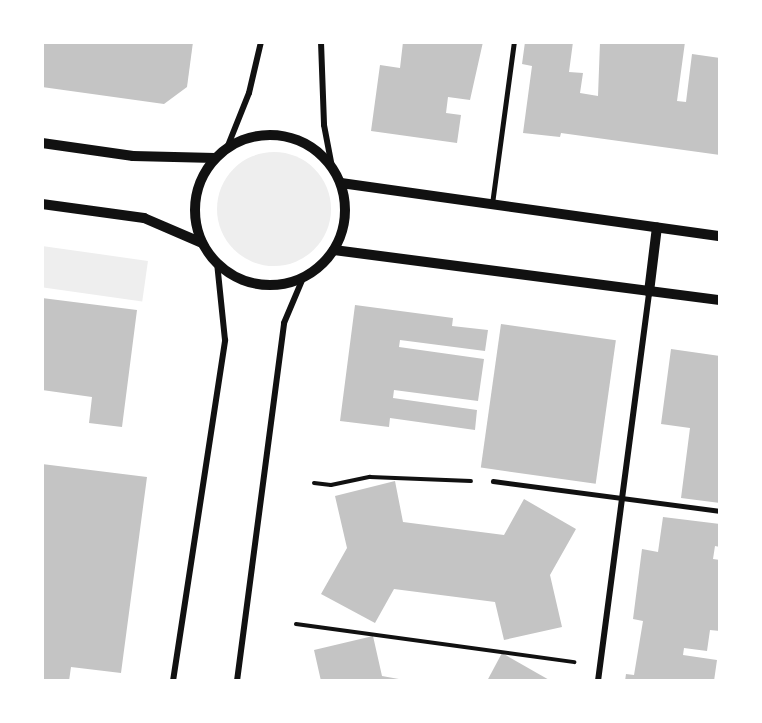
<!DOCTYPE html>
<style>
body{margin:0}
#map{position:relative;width:762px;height:723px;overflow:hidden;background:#fff;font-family:Arial,sans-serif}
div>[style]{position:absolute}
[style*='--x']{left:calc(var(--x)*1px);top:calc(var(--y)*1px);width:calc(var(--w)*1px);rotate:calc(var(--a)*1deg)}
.green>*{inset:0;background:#eee;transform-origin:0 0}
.round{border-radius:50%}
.building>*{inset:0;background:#c4c4c4;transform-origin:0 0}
.path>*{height:4px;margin:-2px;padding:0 2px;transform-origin:2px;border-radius:2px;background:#111}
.service>*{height:4.5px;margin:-2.25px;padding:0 2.25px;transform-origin:2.25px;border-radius:2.25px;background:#111}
.minor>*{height:6px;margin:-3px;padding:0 3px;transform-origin:3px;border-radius:3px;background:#111}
.tertiary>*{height:10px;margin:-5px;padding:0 5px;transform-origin:5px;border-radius:5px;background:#111}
.tertiary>.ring{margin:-5px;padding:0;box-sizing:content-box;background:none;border:10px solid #111;border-radius:50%}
span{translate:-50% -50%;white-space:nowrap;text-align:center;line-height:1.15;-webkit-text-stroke:4.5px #fff;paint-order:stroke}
.frame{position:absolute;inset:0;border:44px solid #fff;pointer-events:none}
</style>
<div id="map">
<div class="green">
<i class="round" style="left:217px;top:152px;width:114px;height:114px"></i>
<i style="left:42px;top:246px;width:107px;height:41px;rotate:8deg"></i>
</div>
<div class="building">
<i style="clip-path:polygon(42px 42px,193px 42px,187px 87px,164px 104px,42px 87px)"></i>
<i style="clip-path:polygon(403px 42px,483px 42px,470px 100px,448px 97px,446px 113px,461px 115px,457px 143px,371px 131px,380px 65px,400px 68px)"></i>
<i style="clip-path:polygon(525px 42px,573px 42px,569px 72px,583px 73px,580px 93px,598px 96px,600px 42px,685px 42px,677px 101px,686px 102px,692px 54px,720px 58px,720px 155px,561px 133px,560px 137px,523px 133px,532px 66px,522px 64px)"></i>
<i style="clip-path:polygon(42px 298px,137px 310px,122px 427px,89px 423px,92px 397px,42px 390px)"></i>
<i style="clip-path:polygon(355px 305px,453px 318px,452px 326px,488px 330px,485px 351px,400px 340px,399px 347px,484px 359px,478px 401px,394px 390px,393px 398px,477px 410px,475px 430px,390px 418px,389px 427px,340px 421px)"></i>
<i style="left:501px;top:324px;width:116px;height:145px;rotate:8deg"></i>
<i style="clip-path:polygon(671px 349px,720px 356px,720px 503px,681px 498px,690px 428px,661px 424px)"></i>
<i style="clip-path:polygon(42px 464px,147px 477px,121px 673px,71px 667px,69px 681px,42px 681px)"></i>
<i style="clip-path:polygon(395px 481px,403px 522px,504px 535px,524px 499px,576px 529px,550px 575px,562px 627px,504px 640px,495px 602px,394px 589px,375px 623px,321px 594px,347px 548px,335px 496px)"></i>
<i style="clip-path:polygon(663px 517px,720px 524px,720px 547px,715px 546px,713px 559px,720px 560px,720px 631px,710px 630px,707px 651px,684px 648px,683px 655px,717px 660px,714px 681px,625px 681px,626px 674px,634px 675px,643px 621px,633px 619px,642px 549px,658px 552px)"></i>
<i style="clip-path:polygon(373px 636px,382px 676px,410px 681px,321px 681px,314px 650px)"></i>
<i style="clip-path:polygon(502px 653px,551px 681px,487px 681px)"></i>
</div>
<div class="path">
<i style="--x:314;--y:483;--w:17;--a:7"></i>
<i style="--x:331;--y:485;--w:40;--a:-12"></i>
<i style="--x:370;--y:477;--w:101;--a:2.3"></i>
<i style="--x:296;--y:624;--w:281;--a:7.8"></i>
</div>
<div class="service">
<i style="--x:492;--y:204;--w:163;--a:-82.3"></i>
<i style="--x:493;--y:481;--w:229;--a:7.5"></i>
</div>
<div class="minor">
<i style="--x:321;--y:42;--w:83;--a:87.9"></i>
<i style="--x:324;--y:125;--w:43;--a:79.2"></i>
<i style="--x:227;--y:148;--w:59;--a:-68.2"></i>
<i style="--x:249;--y:93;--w:52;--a:-76.8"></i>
<i style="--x:173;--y:681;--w:345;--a:-81.3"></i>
<i style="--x:225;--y:340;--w:77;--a:-95.9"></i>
<i style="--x:237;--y:681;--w:361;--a:-82.5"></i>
<i style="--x:284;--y:323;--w:49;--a:-67.1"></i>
<i style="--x:598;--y:681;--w:392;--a:-82.5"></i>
</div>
<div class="tertiary">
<i class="ring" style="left:195px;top:135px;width:140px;height:140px"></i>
<i style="--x:42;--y:143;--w:92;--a:8.1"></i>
<i style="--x:133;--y:156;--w:82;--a:1.4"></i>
<i style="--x:341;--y:183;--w:383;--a:8"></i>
<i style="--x:42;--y:204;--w:103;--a:7.8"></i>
<i style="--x:144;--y:218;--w:63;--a:23.3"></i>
<i style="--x:334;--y:250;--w:389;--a:7.4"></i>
<i style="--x:649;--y:292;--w:65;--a:-83"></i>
</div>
<div class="frame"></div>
</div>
